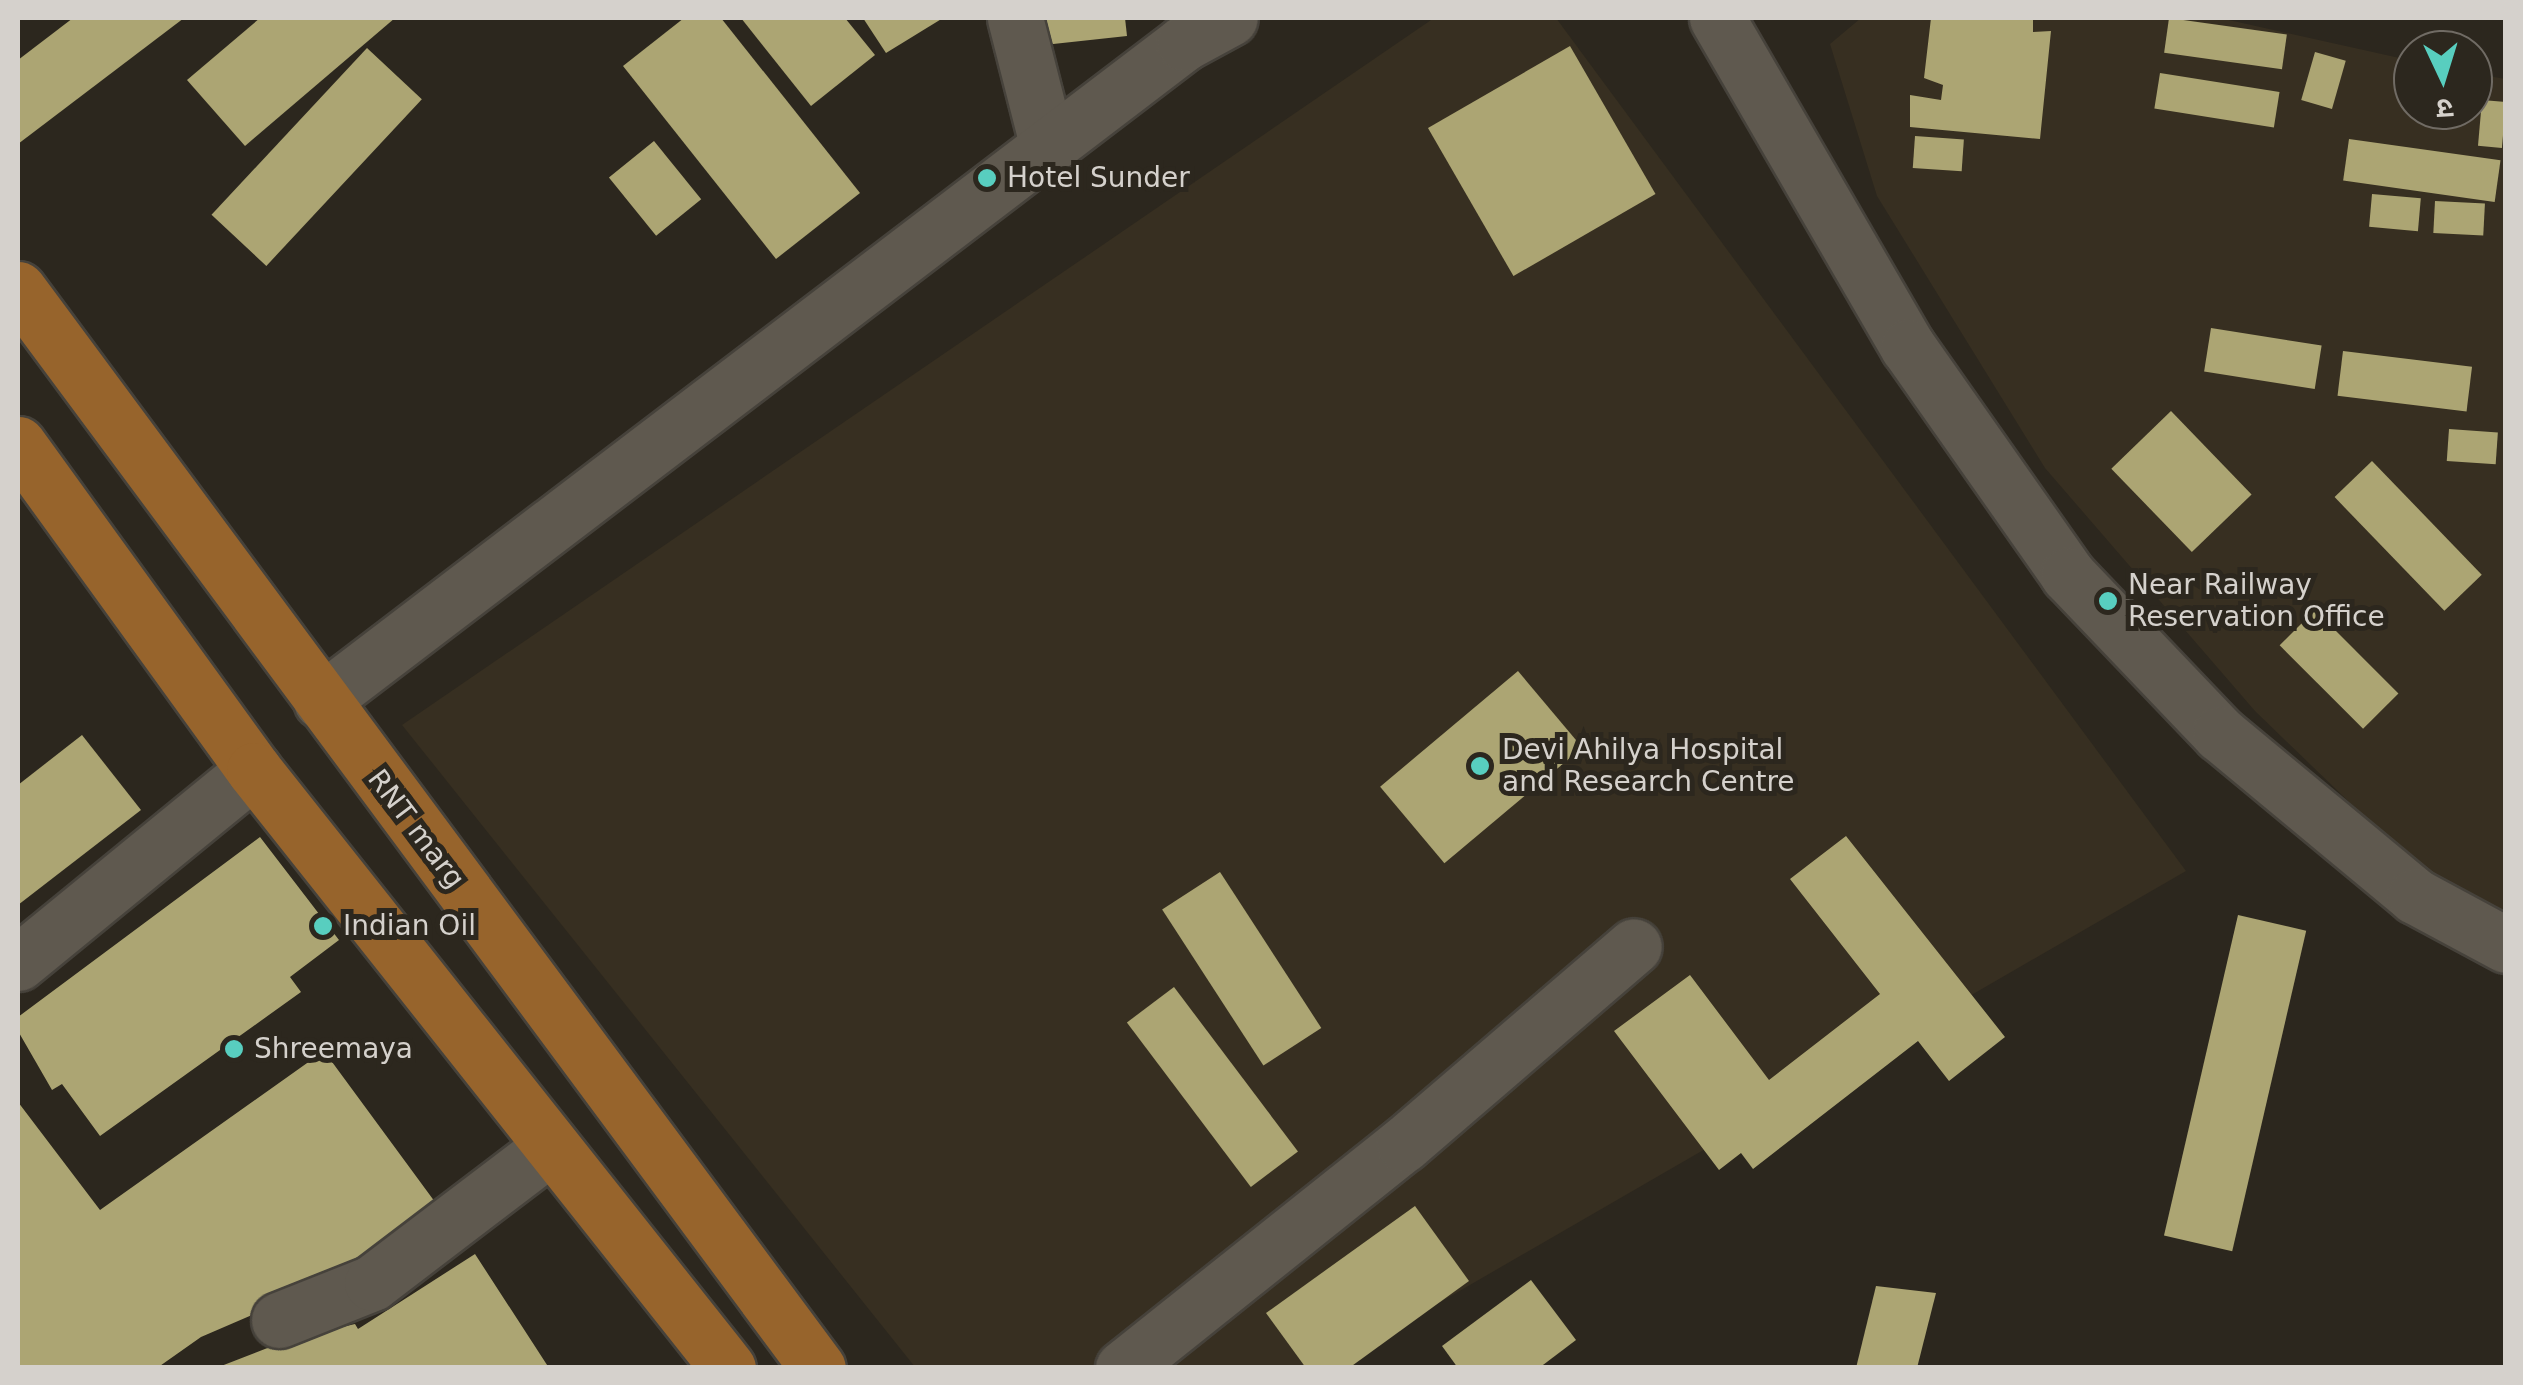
<!DOCTYPE html>
<meta charset="utf-8">
<style>
body{margin:0}
#map{position:relative;width:2523px;height:1385px;overflow:hidden;background:#2c271e;font-family:"DejaVu Sans","Noto Sans Devanagari",sans-serif}
div>[style]{position:absolute}
[style*='--x']{left:calc(var(--x)*1px);top:calc(var(--y)*1px);width:calc(var(--w)*1px);rotate:calc(var(--a)*1deg)}
.built>*{inset:0;background:#372f21}
.building>*{inset:0;background:#aca573;transform-origin:0 0}
.roads{filter:drop-shadow(2px 0 #46423b) drop-shadow(-2px 0 #46423b) drop-shadow(0 2px #46423b) drop-shadow(0 -2px #46423b)}
.minor>*{height:55px;margin:-27.5px;padding:0 27.5px;transform-origin:27.5px;border-radius:27.5px;background:#5f594f}
.major>*{height:55px;margin:-27.5px;padding:0 27.5px;transform-origin:27.5px;border-radius:27.5px;background:#97642c}
.dots>*{width:28px;height:28px;translate:-50% -50%;box-sizing:border-box;border:5px solid #2c271e;border-radius:50%}
span{translate:-50% -50%;white-space:nowrap;text-align:center;line-height:1.15;-webkit-text-stroke:10px #2c271e;paint-order:stroke}
.poi-label{font-size:28px;color:#d5d1cc}
.left{translate:0 -50%;text-align:left}
.street-label{font-size:28px;color:#d5d1cc}
.frame{position:absolute;inset:0;border:20px solid #d5d1cc;pointer-events:none}
.north{position:absolute;left:2393px;top:30px;width:100px;height:100px;box-sizing:border-box;background:#2c271e;border:2px solid #706b64;border-radius:50%;rotate:176deg;font-size:28px;font-weight:700;line-height:40px;text-align:center;color:#d5d1cc}
.north::after{content:'';display:block;margin:auto;width:35px;height:45px;background:#58cebf;clip-path:polygon(50% 0,100% 100%,50% 72%,0 100%)}
</style>
<div id="map">
<div class="built">
<i style="clip-path:polygon(1434px 18px,1556px 18px,2186px 871px,1328px 1367px,915px 1367px,402px 725px)"></i>
<i style="clip-path:polygon(1861px 18px,2220px 18px,2413px 61px,2413px 110px,2473px 110px,2473px 73px,2505px 79px,2505px 917px,2431px 881px,2255px 711px,2045px 468px,1877px 196px,1830px 44px)"></i>
</div>
<div class="building">
<i style="clip-path:polygon(73px 18px,184px 18px,18px 144px,18px 60px)"></i>
<i style="clip-path:polygon(260px 18px,395px 18px,245px 146px,187px 80px)"></i>
<i style="clip-path:polygon(684px 18px,721px 18px,860px 193px,776px 259px,623px 66px)"></i>
<i style="clip-path:polygon(741px 18px,845px 18px,875px 55px,811px 106px)"></i>
<i style="clip-path:polygon(863px 18px,943px 18px,886px 53px)"></i>
<i style="clip-path:polygon(1041px 18px,1125px 18px,1127px 36px,1044px 45px)"></i>
<i style="clip-path:polygon(1931px 18px,2033px 18px,2033px 32px,2051px 31px,2040px 139px,1910px 127px,1910px 95px,1941px 100px,1943px 85px,1924px 78px)"></i>
<i style="left:2169px;top:18px;width:119px;height:35px;rotate:8deg"></i>
<i style="left:1570px;top:46px;width:171px;height:164px;rotate:60deg"></i>
<i style="left:367px;top:48px;width:75px;height:228px;rotate:43deg"></i>
<i style="left:2315px;top:52px;width:32px;height:50px;rotate:16deg"></i>
<i style="left:2160px;top:73px;width:121px;height:36px;rotate:9deg"></i>
<i style="left:2482px;top:100px;width:24px;height:46px;rotate:5deg"></i>
<i style="left:1915px;top:136px;width:49px;height:32px;rotate:4deg"></i>
<i style="left:2349px;top:139px;width:153px;height:42px;rotate:8deg"></i>
<i style="left:654px;top:141px;width:75px;height:58px;rotate:51deg"></i>
<i style="left:2372px;top:194px;width:49px;height:33px;rotate:5deg"></i>
<i style="left:2435px;top:201px;width:50px;height:32px;rotate:3deg"></i>
<i style="left:2211px;top:328px;width:112px;height:44px;rotate:9deg"></i>
<i style="left:2343px;top:351px;width:130px;height:45px;rotate:7deg"></i>
<i style="left:2171px;top:411px;width:116px;height:83px;rotate:46deg"></i>
<i style="left:2449px;top:429px;width:49px;height:32px;rotate:4deg"></i>
<i style="left:2372px;top:461px;width:158px;height:52px;rotate:46deg"></i>
<i style="left:2315px;top:610px;width:118px;height:50px;rotate:45deg"></i>
<i style="left:1518px;top:671px;width:100px;height:180px;rotate:50deg"></i>
<i style="clip-path:polygon(82px 735px,141px 810px,18px 905px,18px 785px)"></i>
<i style="clip-path:polygon(1846px 836px,2005px 1037px,1949px 1081px,1918px 1041px,1753px 1169px,1741px 1153px,1719px 1170px,1614px 1031px,1690px 975px,1769px 1080px,1880px 994px,1790px 879px)"></i>
<i style="clip-path:polygon(260px 837px,339px 940px,290px 977px,301px 992px,100px 1136px,62px 1084px,52px 1090px,18px 1031px,18px 1017px)"></i>
<i style="left:1220px;top:872px;width:186px;height:69px;rotate:57deg"></i>
<i style="left:2238px;top:915px;width:70px;height:329px;rotate:13deg"></i>
<i style="left:1174px;top:987px;width:206px;height:59px;rotate:53deg"></i>
<i style="clip-path:polygon(324px 1051px,446px 1217px,320px 1305px,252px 1315px,201px 1337px,157px 1368px,18px 1368px,18px 1102px,100px 1210px)"></i>
<i style="clip-path:polygon(1415px 1206px,1469px 1281px,1349px 1368px,1306px 1368px,1266px 1313px)"></i>
<i style="clip-path:polygon(475px 1254px,549px 1368px,216px 1368px,288px 1340px,355px 1324px,358px 1329px)"></i>
<i style="clip-path:polygon(1531px 1280px,1576px 1340px,1539px 1368px,1458px 1368px,1442px 1346px)"></i>
<i style="clip-path:polygon(1876px 1286px,1936px 1293px,1917px 1368px,1856px 1368px)"></i>
</div>
<div class="roads">
<div class="minor">
<i style="--x:1015;--y:18;--w:133;--a:75.7"></i>
<i style="--x:1717;--y:18;--w:380;--a:59.9"></i>
<i style="--x:1908;--y:347;--w:279;--a:54.9"></i>
<i style="--x:2068;--y:575;--w:220;--a:46.3"></i>
<i style="--x:2220;--y:734;--w:254;--a:39.7"></i>
<i style="--x:2415;--y:896;--w:103;--a:28.3"></i>
<i style="--x:321;--y:701;--w:1085;--a:-37.32"></i>
<i style="--x:1184;--y:43;--w:52;--a:-28.5"></i>
<i style="--x:18;--y:963;--w:305;--a:-39.3"></i>
<i style="--x:279;--y:1320;--w:100;--a:-21.7"></i>
<i style="--x:372;--y:1283;--w:226;--a:-37.3"></i>
<i style="--x:1123;--y:1368;--w:359;--a:-38.6"></i>
<i style="--x:1404;--y:1144;--w:303;--a:-40.7"></i>
</div>
<div class="major">
<i style="--x:18;--y:289;--w:1343;--a:53.45"></i>
<i style="--x:18;--y:444;--w:402;--a:54.1"></i>
<i style="--x:254;--y:770;--w:763;--a:51.6"></i>
</div>
</div>
<div class="dots">
<i style="left:987px;top:178px;background:#58cebf"></i>
<i style="left:2108px;top:601px;background:#58cebf"></i>
<i style="left:1480px;top:766px;background:#58cebf"></i>
<i style="left:323px;top:926px;background:#58cebf"></i>
<i style="left:234px;top:1049px;background:#58cebf"></i>
</div>
<div class="poi-label">
<span class="left" style="left:1007px;top:178px">Hotel Sunder</span>
<span class="left" style="left:2128px;top:601px">Near Railway<br>Reservation Office</span>
<span class="left" style="left:1502px;top:766px">Devi Ahilya Hospital<br>and Research Centre</span>
<span class="left" style="left:343px;top:926px">Indian Oil</span>
<span class="left" style="left:254px;top:1049px">Shreemaya</span>
</div>
<div class="street-label">
<span style="left:416px;top:829px;rotate:53deg">RNT marg</span>
</div>
<div class="frame"></div>
<div class="north">उ</div>
</div>
